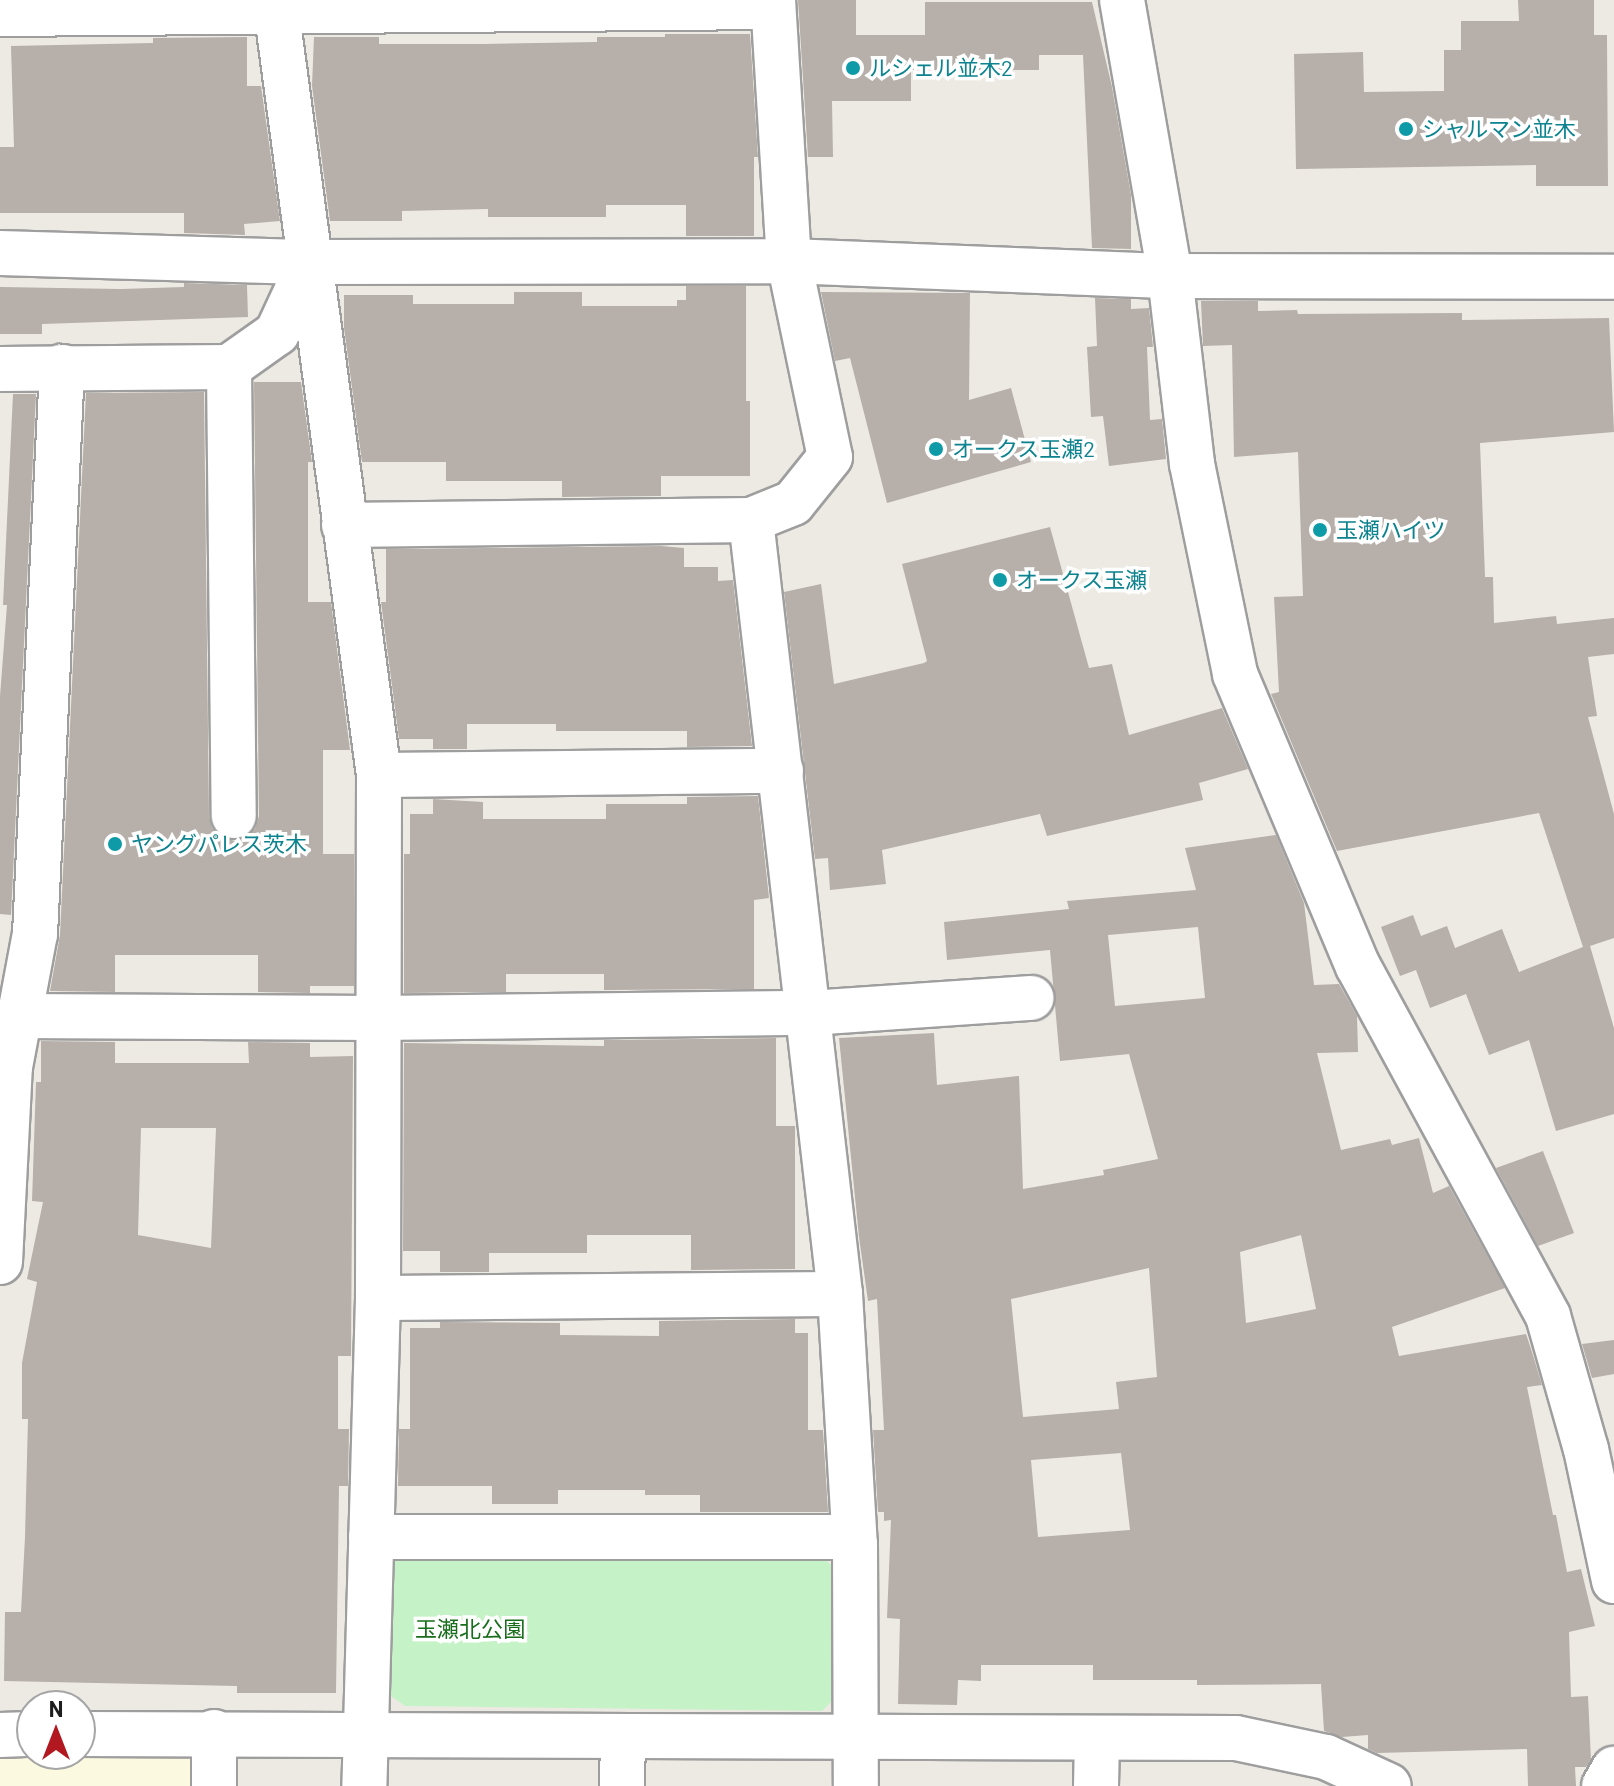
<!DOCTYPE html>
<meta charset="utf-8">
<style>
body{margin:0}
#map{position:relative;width:1614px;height:1786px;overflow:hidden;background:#edeae4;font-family:Barlow,"Noto Sans JP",sans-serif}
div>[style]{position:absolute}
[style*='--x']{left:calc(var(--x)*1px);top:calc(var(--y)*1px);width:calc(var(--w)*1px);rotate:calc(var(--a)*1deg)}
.education>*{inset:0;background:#fbf9df;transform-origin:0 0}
.park>*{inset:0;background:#c6f2c7}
.building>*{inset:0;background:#b6afaa}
.roads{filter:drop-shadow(2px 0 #9e9e9e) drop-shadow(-2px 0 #9e9e9e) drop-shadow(0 2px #9e9e9e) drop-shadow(0 -2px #9e9e9e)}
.street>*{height:44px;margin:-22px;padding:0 22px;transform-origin:22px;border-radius:22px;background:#fff}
.dots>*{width:22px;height:22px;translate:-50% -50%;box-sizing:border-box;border:4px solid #fff;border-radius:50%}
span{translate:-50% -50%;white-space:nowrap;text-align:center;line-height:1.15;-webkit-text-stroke:7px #fff;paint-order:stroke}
.culture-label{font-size:22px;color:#0d838f}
.left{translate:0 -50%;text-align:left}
.park-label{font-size:22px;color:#186e1b}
.north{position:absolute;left:16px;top:1690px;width:80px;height:80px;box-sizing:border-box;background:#fff;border:2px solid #a5a5a5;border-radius:50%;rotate:0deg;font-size:22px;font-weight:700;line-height:32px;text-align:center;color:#1d1d1d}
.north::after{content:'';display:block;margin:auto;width:28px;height:36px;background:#b21820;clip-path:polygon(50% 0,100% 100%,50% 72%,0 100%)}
</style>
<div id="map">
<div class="education">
<i style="left:0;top:1753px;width:207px;height:33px"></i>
</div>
<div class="park">
<i style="clip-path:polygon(408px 1551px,821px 1556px,838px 1571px,837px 1696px,822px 1711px,405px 1706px,388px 1694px,388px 1563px)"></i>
</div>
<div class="building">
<i style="clip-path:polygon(798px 0,856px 0,856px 35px,925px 35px,925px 2px,1092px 2px,1112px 87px,1131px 195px,1131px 249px,1092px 248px,1083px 55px,1039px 55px,1039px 70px,911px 70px,911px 101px,832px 101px,833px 157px,808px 157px)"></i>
<i style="clip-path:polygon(1518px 0,1594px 0,1594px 35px,1607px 35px,1608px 186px,1536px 186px,1536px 165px,1296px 169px,1294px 54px,1363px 52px,1364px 92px,1444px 91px,1444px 50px,1461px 50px,1461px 21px,1519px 21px)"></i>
<i style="clip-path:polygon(665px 34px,750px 34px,758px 157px,754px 157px,754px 236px,686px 236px,686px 205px,606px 205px,606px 217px,488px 217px,488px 209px,402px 211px,402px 221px,330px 221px,312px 86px,314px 37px,379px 37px,379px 44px,484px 44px,597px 42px,597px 37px,665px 37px)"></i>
<i style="clip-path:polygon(247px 37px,247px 86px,261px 86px,280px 221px,244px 224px,245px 235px,184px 233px,184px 213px,0 213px,0 147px,14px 147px,11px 46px,153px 43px,153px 38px)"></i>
<i style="clip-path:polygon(184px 283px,247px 285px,248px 317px,42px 324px,42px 334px,0 334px,0 287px,121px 289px,184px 287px)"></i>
<i style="clip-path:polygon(686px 286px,746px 286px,746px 401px,750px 401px,750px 476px,661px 476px,661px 496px,562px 497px,562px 481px,446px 481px,446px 462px,362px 462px,344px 328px,344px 295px,413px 295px,413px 304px,514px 304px,514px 292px,582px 292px,582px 306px,677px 306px,677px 300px,686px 300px)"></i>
<i style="clip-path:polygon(821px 292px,970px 293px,969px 400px,1011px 388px,1031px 462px,887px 503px,850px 358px,835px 361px)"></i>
<i style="clip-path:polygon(1095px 298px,1131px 299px,1131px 309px,1149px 308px,1153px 347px,1147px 347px,1150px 420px,1162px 419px,1166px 459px,1109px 466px,1103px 416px,1091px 417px,1087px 347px,1097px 346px)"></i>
<i style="clip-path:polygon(1201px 301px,1258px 301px,1258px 311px,1297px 310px,1298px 314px,1462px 313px,1462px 320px,1609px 318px,1614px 432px,1480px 443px,1485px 577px,1493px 577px,1494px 623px,1556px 616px,1557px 624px,1614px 618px,1614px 654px,1588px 657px,1597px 716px,1588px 717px,1614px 814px,1614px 938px,1590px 946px,1614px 1028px,1614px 1114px,1556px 1131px,1529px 1040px,1489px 1055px,1466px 994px,1430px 1008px,1416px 970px,1400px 976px,1381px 927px,1413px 915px,1421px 936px,1447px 926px,1455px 948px,1502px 929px,1519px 972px,1583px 947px,1539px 813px,1337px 851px,1271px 694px,1279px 692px,1274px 597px,1303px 596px,1298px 452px,1234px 457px,1232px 345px,1203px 346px)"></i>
<i style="clip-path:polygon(254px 382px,301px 382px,312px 462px,308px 462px,308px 602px,331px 602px,350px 750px,323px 750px,323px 854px,354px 854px,354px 986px,310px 986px,310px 993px,258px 992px,258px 955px,115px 955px,115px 992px,50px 991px,60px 935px,86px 393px,204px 392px,209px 816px,212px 828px,221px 837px,235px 841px,246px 838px,255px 829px,259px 816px)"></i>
<i style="clip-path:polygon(13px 394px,36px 394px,11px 915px,0 914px,0 696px,7px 605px,3px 605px)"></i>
<i style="clip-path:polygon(1050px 527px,1089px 668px,1112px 664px,1129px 735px,1222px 708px,1248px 769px,1199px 783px,1203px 800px,1047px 836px,1040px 814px,882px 850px,886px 884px,830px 890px,828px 858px,815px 859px,784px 592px,821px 584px,834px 684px,924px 663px,927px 661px,902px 564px)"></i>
<i style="clip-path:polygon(661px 546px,684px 548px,684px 567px,718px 567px,718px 581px,733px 580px,752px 746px,687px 747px,687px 731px,556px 731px,556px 724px,467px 724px,467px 749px,433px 749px,433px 739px,399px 739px,381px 602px,386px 602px,386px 549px)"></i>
<i style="clip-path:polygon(758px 796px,769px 898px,754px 900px,754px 989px,604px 990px,604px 974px,506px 974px,506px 992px,404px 993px,404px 854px,410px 854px,410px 814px,433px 814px,433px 799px,483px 802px,483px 819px,606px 819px,606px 804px,687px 804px,687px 797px)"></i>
<i style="clip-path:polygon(evenodd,1276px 835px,1304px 903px,1314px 985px,1339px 984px,1357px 1016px,1358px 1052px,1317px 1053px,1341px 1150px,1390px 1139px,1392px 1145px,1419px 1138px,1433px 1193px,1449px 1186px,1505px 1288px,1392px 1327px,1399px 1356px,1526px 1334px,1532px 1352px,1542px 1385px,1527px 1387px,1553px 1515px,1556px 1515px,1567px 1572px,1581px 1569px,1595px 1626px,1569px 1632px,1571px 1697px,1588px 1696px,1591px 1760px,1586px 1767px,1575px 1767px,1576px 1786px,1528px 1786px,1527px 1749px,1377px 1753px,1368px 1749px,1368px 1735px,1342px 1737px,1324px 1731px,1321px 1684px,1197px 1685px,1197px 1680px,1093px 1680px,1093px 1665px,981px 1665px,981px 1681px,958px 1680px,957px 1705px,898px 1704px,900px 1619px,887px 1618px,891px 1520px,884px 1521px,884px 1512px,878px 1512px,873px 1430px,884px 1430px,877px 1299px,868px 1301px,859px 1237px,839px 1038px,934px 1033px,937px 1085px,1019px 1076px,1023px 1189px,1104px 1175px,1103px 1170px,1158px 1159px,1129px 1054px,1060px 1061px,1050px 950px,947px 960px,944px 922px,1069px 909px,1067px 901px,1196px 890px,1185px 848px,1276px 835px,1198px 927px,1205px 998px,1115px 1006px,1108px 935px,1198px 927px,1276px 835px,1301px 1235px,1316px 1309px,1246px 1323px,1240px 1252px,1301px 1235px,1276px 835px,1149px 1268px,1157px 1377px,1116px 1382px,1119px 1409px,1023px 1417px,1011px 1299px,1149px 1268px,1276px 835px,1121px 1453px,1130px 1530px,1038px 1537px,1031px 1460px,1121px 1453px)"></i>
<i style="clip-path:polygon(776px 1038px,776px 1126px,795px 1126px,795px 1269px,691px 1270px,691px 1235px,587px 1235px,587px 1253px,489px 1253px,489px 1272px,440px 1272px,440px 1251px,403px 1251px,404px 1043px,604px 1046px,604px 1040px)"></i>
<i style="clip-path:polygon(evenodd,41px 1041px,115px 1042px,115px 1063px,249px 1063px,248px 1042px,310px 1043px,310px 1057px,353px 1056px,351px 1356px,338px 1356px,338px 1429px,349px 1429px,348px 1486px,339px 1486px,336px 1693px,237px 1693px,237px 1686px,4px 1681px,5px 1612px,21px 1612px,25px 1537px,28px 1419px,22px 1419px,22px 1363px,37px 1282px,27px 1279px,43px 1202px,32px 1201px,36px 1082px,41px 1082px,41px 1041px,141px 1128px,216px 1128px,211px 1248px,138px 1235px,141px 1128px)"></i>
<i style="clip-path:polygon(1543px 1151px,1574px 1233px,1538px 1246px,1496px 1168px)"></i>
<i style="clip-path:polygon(795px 1319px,795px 1333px,808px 1333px,808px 1430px,823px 1430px,828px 1512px,700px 1512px,700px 1495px,645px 1495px,645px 1490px,558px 1490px,558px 1504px,492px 1504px,492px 1486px,398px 1486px,399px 1429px,410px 1429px,410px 1328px,440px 1328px,440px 1322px,560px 1323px,560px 1335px,659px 1336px,659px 1321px)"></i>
<i style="clip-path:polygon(1614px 1340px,1614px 1374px,1592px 1378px,1582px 1344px)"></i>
</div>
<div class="roads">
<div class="street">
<i style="--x:275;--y:0;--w:782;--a:82.36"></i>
<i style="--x:379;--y:775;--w:523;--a:90.11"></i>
<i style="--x:378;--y:1298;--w:488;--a:91.6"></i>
<i style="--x:773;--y:0;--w:261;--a:86.5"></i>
<i style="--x:789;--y:261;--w:200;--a:78.2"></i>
<i style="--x:830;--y:457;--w:59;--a:128.8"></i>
<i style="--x:793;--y:503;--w:45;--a:158"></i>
<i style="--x:751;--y:520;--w:779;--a:83.44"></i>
<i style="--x:840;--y:1294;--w:250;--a:86.6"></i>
<i style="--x:855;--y:1544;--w:242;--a:89.8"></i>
<i style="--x:1122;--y:0;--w:280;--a:80.1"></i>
<i style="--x:1170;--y:276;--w:189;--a:83.3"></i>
<i style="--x:1192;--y:464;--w:214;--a:78.4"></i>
<i style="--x:1235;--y:674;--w:317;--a:67.2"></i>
<i style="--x:1358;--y:966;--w:398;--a:61.5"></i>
<i style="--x:1548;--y:1316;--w:138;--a:74.1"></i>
<i style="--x:1586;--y:1449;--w:135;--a:78"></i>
<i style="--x:0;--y:14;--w:773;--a:-0.52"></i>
<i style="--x:0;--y:253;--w:310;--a:1.7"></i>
<i style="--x:310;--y:262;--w:479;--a:-0.1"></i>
<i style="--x:789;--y:261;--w:381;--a:2.3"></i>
<i style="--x:1170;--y:276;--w:444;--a:0.1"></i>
<i style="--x:229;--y:367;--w:449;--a:89.4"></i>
<i style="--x:0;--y:369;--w:229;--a:-0.5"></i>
<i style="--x:229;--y:367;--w:59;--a:-35.3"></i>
<i style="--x:277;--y:333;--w:78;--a:-65.1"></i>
<i style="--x:344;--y:525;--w:407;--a:-0.7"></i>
<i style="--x:379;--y:775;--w:402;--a:-0.6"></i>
<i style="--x:18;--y:1016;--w:359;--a:0.3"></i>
<i style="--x:377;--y:1018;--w:433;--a:-0.7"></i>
<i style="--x:810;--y:1013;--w:222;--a:-3.9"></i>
<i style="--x:0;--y:1262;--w:195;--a:-87.1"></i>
<i style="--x:10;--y:1067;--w:135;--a:-79.4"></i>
<i style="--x:35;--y:934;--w:568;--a:-87.27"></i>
<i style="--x:378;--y:1298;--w:462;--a:-0.5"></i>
<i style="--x:371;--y:1537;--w:483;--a:0"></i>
<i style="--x:214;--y:1732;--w:54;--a:90"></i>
<i style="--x:80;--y:1734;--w:1156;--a:0.2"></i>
<i style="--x:1236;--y:1738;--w:92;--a:11.9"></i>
<i style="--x:1326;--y:1757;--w:69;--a:24.7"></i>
<i style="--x:0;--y:1735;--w:32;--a:-2"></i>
<i style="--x:622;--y:1786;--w:49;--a:-88.8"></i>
<i style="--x:1096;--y:1786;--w:47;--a:-88.8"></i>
<i style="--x:1604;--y:1786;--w:20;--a:-60"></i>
</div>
</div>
<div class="dots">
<i style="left:853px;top:68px;background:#0f9aa8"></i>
<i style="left:1406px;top:129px;background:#0f9aa8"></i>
<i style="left:936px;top:449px;background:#0f9aa8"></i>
<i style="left:1320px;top:530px;background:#0f9aa8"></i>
<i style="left:1000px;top:580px;background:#0f9aa8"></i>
<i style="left:115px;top:844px;background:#0f9aa8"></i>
</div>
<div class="culture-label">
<span class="left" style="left:869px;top:68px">ルシェル並木2</span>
<span class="left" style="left:1422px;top:129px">シャルマン並木</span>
<span class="left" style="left:952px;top:449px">オークス玉瀬2</span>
<span class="left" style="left:1336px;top:530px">玉瀬ハイツ</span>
<span class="left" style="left:1016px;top:580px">オークス玉瀬</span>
<span class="left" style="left:131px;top:844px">ヤングパレス茨木</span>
</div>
<div class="park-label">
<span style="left:470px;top:1629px">玉瀬北公園</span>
</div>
<div class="north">N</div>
</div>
